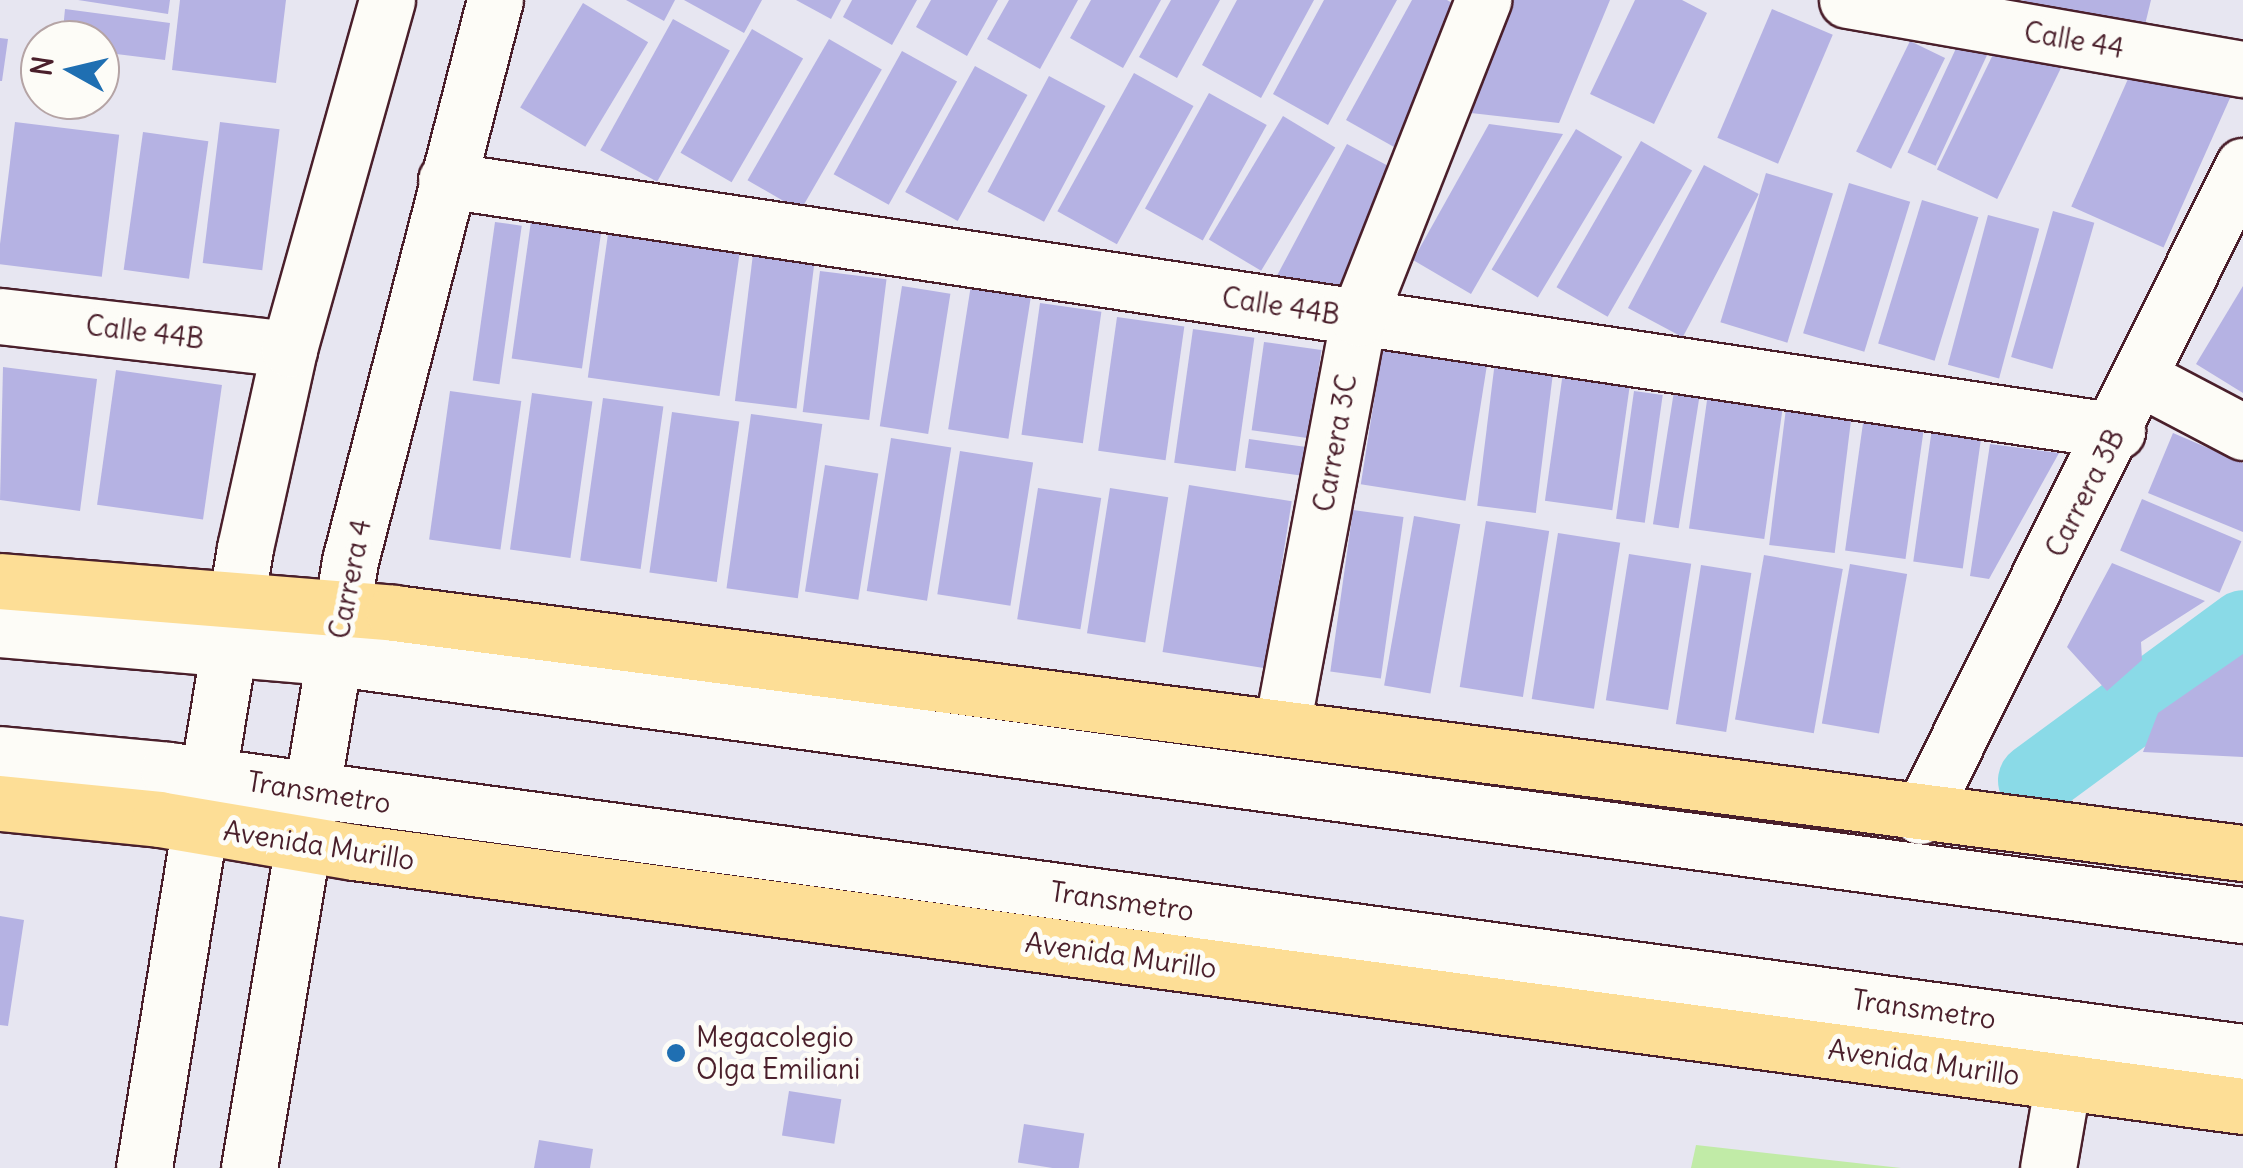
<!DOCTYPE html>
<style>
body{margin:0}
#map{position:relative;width:2243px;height:1168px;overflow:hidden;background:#e7e6f1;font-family:Delius,sans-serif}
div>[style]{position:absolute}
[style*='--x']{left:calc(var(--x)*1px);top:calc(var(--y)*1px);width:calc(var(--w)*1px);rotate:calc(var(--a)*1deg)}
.green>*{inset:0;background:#c1eba7}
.canal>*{height:75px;margin:-37.5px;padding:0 37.5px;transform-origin:37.5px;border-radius:37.5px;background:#8adae7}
.building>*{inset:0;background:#b5b2e3;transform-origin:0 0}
.roads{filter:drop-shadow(2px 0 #4a1f2b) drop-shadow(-2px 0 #4a1f2b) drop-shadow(0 2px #4a1f2b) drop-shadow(0 -2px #4a1f2b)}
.minor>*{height:55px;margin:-27.5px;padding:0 27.5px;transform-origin:27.5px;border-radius:27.5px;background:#fdfcf7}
.major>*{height:55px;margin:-27.5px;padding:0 27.5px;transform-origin:27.5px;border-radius:27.5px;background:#fdde96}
.dots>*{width:28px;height:28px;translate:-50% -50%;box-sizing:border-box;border:5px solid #fdfcf7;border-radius:50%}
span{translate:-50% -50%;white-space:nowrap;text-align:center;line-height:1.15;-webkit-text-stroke:10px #fdfcf7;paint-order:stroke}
.street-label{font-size:28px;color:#4a1f2b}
.poi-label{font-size:28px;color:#4a1f2b}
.left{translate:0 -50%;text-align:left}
.north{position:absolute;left:20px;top:20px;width:100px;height:100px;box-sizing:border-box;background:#fdfcf7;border:2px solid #b5a4a5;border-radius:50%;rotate:278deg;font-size:28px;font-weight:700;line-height:40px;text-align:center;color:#4a1f2b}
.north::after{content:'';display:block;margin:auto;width:35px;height:45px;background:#1f6fb2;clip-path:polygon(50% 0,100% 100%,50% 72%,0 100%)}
</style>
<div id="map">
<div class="green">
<i style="clip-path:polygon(1696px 1145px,1901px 1168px,1691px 1168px)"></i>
</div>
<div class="canal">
<i style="--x:2035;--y:780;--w:258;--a:-36.3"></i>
</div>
<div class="building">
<i style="clip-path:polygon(78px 0,170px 0,168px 14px)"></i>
<i style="clip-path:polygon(180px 0,286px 0,276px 83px,172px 70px)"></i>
<i style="clip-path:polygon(626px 0,675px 0,664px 21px)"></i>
<i style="clip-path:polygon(684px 0,762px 0,744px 33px)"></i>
<i style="clip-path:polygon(796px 0,841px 0,831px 19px)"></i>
<i style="clip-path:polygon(852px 0,917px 0,892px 45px,843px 17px)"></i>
<i style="clip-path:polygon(931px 0,998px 0,967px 56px,916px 27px)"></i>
<i style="clip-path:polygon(1009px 0,1078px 0,1040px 69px,987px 39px)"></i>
<i style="clip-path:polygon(1091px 0,1161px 0,1123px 68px,1070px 38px)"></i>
<i style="clip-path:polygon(1171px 0,1220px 0,1177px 78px,1139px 57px)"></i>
<i style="clip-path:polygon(1237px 0,1314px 0,1261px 98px,1202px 65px)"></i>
<i style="clip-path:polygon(1324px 0,1397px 0,1328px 125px,1273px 94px)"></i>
<i style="clip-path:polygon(1412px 0,1447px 0,1468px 12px,1394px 147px,1346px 120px)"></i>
<i style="clip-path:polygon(1505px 0,1610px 0,1559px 123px,1462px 112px)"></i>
<i style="clip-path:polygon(1635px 0,1682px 0,1707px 13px,1654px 124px,1590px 94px)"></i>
<i style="clip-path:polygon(2021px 0,2151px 0,2143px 33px)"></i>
<i style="left:583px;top:3px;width:76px;height:122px;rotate:31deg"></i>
<i style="clip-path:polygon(65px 9px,170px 23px,165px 60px,100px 52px,100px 40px,62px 40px)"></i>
<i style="left:1772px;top:9px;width:66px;height:140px;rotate:23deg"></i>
<i style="left:673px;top:19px;width:65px;height:150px;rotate:29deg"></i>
<i style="left:752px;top:29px;width:59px;height:143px;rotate:30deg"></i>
<i style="left:2004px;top:32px;width:67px;height:153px;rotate:26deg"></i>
<i style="clip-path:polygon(0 38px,8px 39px,2px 81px,0 81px)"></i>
<i style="left:829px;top:39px;width:61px;height:163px;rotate:30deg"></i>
<i style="left:1910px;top:41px;width:39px;height:123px;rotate:26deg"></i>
<i style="left:1959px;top:42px;width:31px;height:122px;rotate:25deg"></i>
<i style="left:902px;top:51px;width:63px;height:141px;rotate:29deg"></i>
<i style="left:2140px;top:52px;width:101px;height:169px;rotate:24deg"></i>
<i style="left:975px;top:66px;width:60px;height:144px;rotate:29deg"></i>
<i style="left:1134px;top:73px;width:68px;height:158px;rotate:29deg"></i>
<i style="left:1049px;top:76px;width:64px;height:131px;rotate:28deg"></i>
<i style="left:1209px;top:93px;width:66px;height:132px;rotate:29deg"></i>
<i style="left:1283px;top:116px;width:61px;height:144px;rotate:31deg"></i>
<i style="left:15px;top:122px;width:105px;height:143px;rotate:7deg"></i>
<i style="left:220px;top:122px;width:60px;height:142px;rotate:7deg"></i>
<i style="clip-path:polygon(1489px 124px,1563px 134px,1471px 294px,1413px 260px)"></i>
<i style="left:1576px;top:129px;width:54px;height:164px;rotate:31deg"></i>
<i style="left:143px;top:132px;width:66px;height:139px;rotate:8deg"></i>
<i style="left:1641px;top:141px;width:59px;height:169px;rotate:30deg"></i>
<i style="left:1347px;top:144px;width:67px;height:149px;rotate:28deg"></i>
<i style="left:1704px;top:165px;width:62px;height:162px;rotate:28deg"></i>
<i style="left:1766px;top:173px;width:70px;height:156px;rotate:17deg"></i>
<i style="left:1849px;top:183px;width:64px;height:157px;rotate:17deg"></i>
<i style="left:1922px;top:200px;width:59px;height:150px;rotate:17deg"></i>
<i style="left:2053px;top:211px;width:43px;height:152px;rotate:16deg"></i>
<i style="left:532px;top:214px;width:71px;height:146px;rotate:8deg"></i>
<i style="left:1988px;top:215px;width:53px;height:155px;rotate:15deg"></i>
<i style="left:495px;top:222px;width:27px;height:160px;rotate:8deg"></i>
<i style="left:608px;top:234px;width:133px;height:145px;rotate:8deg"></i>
<i style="left:753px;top:254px;width:62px;height:148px;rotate:7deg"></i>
<i style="left:820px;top:271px;width:67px;height:142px;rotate:7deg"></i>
<i style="left:971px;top:285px;width:61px;height:146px;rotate:9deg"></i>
<i style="left:902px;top:286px;width:49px;height:142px;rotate:9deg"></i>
<i style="clip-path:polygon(2243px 286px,2243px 393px,2196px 364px)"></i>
<i style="left:1040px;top:303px;width:62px;height:133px;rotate:8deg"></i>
<i style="left:1117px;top:317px;width:68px;height:135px;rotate:8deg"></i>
<i style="left:1193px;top:329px;width:62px;height:135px;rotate:8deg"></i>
<i style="left:1264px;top:342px;width:58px;height:89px;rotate:8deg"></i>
<i style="left:1383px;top:344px;width:106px;height:142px;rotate:9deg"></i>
<i style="left:1496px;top:353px;width:59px;height:154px;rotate:7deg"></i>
<i style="left:1564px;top:365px;width:68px;height:137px;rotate:8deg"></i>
<i style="clip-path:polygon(3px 367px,97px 379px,80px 511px,0 500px)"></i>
<i style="left:116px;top:370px;width:107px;height:136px;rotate:8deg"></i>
<i style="left:1710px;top:379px;width:76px;height:151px;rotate:8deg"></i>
<i style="left:1675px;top:385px;width:26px;height:141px;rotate:9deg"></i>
<i style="left:450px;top:391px;width:72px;height:150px;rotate:8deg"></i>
<i style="left:1634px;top:391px;width:29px;height:129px;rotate:8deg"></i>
<i style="left:532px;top:393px;width:61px;height:158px;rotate:8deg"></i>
<i style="left:603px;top:398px;width:61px;height:164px;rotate:8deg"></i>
<i style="left:1787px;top:400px;width:66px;height:146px;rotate:7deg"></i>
<i style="left:1865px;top:409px;width:61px;height:143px;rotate:8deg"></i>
<i style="left:672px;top:412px;width:68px;height:162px;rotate:8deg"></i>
<i style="left:751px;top:414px;width:72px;height:176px;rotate:8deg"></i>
<i style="left:1934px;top:414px;width:50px;height:149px;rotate:8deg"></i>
<i style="clip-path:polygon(2173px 433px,2243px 463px,2243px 532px,2148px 493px)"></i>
<i style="left:891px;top:438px;width:61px;height:155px;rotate:9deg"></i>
<i style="left:1249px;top:439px;width:58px;height:29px;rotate:8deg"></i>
<i style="clip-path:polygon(1990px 444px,2059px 453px,1989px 579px,1970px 576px)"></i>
<i style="left:960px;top:451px;width:74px;height:145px;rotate:9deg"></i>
<i style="left:825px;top:465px;width:54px;height:128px;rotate:9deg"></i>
<i style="left:1189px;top:485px;width:104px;height:169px;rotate:9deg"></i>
<i style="left:1038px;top:488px;width:64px;height:133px;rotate:9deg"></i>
<i style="left:1110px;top:488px;width:59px;height:147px;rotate:9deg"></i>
<i style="left:2142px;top:499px;width:108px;height:56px;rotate:23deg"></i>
<i style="left:1353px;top:510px;width:51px;height:163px;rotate:8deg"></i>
<i style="left:1414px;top:516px;width:47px;height:172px;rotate:10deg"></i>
<i style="left:1486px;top:521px;width:64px;height:168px;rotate:9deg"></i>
<i style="left:1558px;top:533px;width:63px;height:168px;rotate:9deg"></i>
<i style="left:1629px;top:554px;width:63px;height:148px;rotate:9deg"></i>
<i style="left:1764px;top:555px;width:80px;height:167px;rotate:10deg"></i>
<i style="clip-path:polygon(2112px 563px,2205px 601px,2141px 642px,2142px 660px,2107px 691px,2067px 647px)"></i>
<i style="left:1850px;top:564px;width:58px;height:162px;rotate:10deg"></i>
<i style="left:1701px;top:565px;width:51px;height:161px;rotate:9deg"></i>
<i style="clip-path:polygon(2243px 654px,2243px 757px,2143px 752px,2158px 713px)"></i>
<i style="clip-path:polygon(0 916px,24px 920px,8px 1026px,0 1025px)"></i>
<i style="left:789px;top:1091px;width:53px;height:45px;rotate:9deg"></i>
<i style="left:1024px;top:1124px;width:61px;height:39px;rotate:9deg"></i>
<i style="clip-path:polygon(539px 1140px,593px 1149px,590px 1168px,534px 1168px)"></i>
</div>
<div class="roads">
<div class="minor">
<i style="--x:1847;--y:0;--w:402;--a:9.9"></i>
<i style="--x:446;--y:180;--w:1690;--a:8.54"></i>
<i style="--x:0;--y:316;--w:291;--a:6.5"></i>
<i style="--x:2142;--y:379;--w:114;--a:27.7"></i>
<i style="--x:0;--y:629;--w:337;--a:4.9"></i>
<i style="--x:336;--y:658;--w:1924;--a:7.68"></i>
<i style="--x:1282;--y:726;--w:415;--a:-79.4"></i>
<i style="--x:1358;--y:318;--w:342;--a:-68.5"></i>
<i style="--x:0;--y:754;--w:169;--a:5.4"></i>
<i style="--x:168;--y:770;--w:2094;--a:7.74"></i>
<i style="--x:1920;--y:816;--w:726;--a:-63.58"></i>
<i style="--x:144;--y:1168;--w:628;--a:-80.75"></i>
<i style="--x:245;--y:548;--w:204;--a:-77.5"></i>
<i style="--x:289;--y:349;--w:362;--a:-74.3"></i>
<i style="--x:249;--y:1168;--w:615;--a:-80.55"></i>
<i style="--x:350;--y:561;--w:579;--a:-75.51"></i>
<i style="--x:2048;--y:1168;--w:88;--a:-80.2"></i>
</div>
<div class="major">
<i style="--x:0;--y:581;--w:395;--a:4.6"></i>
<i style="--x:394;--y:613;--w:1865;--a:7.4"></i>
<i style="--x:0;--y:803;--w:160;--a:5.7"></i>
<i style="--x:159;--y:819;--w:198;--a:9.6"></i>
<i style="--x:354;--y:852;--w:1906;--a:7.66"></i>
</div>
</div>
<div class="dots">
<i style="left:676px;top:1053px;background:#1f6fb2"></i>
</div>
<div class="street-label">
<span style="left:2074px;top:40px;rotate:10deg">Calle 44</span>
<span style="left:1281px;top:306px;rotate:9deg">Calle 44B</span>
<span style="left:145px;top:332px;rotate:7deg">Calle 44B</span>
<span style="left:1335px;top:443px;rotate:-80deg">Carrera 3C</span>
<span style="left:2085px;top:493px;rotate:-63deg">Carrera 3B</span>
<span style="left:350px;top:579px;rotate:-79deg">Carrera 4</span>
<span style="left:319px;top:792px;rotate:9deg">Transmetro</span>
<span style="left:319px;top:845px;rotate:9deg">Avenida Murillo</span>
<span style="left:1122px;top:901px;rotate:8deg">Transmetro</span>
<span style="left:1121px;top:955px;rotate:8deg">Avenida Murillo</span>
<span style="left:1924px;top:1009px;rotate:8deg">Transmetro</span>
<span style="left:1924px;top:1062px;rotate:8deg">Avenida Murillo</span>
</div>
<div class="poi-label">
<span class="left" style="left:696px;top:1053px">Megacolegio<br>Olga Emiliani</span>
</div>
<div class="north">N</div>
</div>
